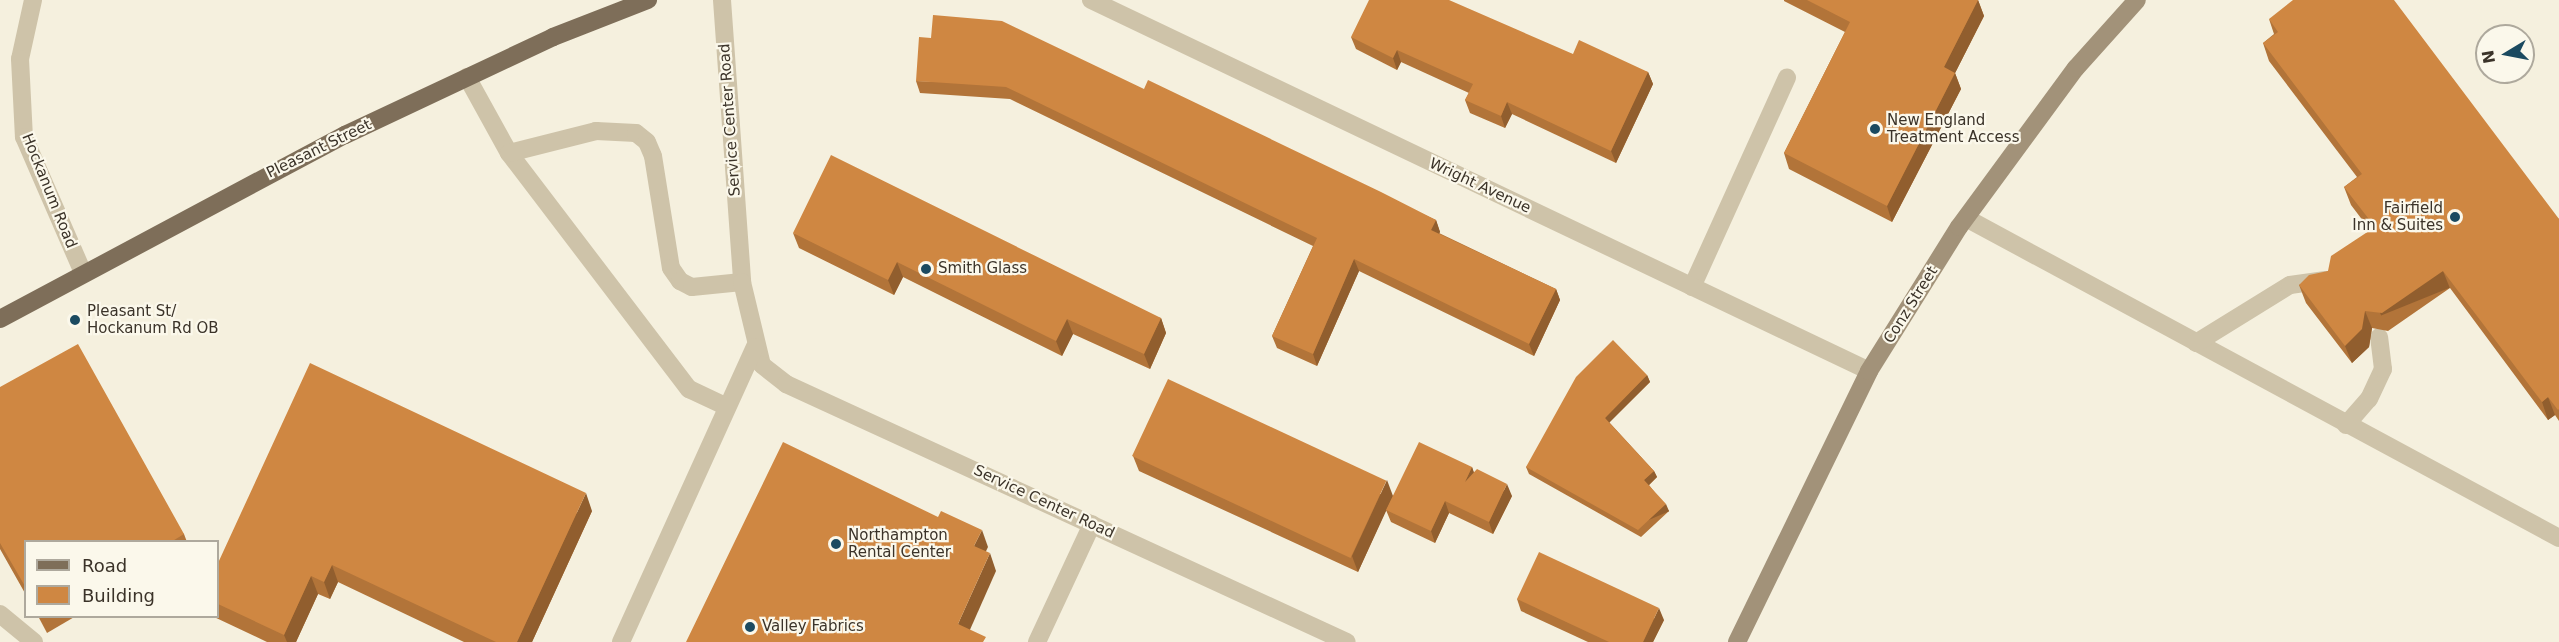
<!DOCTYPE html>
<style>
body{margin:0}
#map{position:relative;width:2559px;height:642px;overflow:hidden;background:#f5f0de;font-family:"DejaVu Sans",sans-serif}
div>[style]{position:absolute}
[style*='--x']{left:calc(var(--x)*1px);top:calc(var(--y)*1px);width:calc(var(--w)*1px);rotate:calc(var(--a)*1deg)}
.lane>*{height:18px;margin:-9px;padding:0 9px;transform-origin:9px;border-radius:9px;background:#cec3a9}
.street>*{height:18px;margin:-9px;padding:0 9px;transform-origin:9px;border-radius:9px;background:#cec3a9}
.secondary>*{height:18px;margin:-9px;padding:0 9px;transform-origin:9px;border-radius:9px;background:#a29279}
.primary>*{height:18px;margin:-9px;padding:0 9px;transform-origin:9px;border-radius:9px;background:#7e6e59}
.wall>*{inset:0;background:#b27439}
.shaded-wall>*{inset:0;background:#915e2e;transform-origin:0 0}
.building>*{inset:0;background:#cf8742;transform-origin:0 0}
.dots>*{width:16px;height:16px;translate:-50% -50%;box-sizing:border-box;border:3px solid #fbf8eb;border-radius:50%}
span{translate:-50% -50%;white-space:nowrap;text-align:center;line-height:1.15;-webkit-text-stroke:4.5px #fbf8eb;paint-order:stroke}
.street-label{font-size:15px;color:#3b3329}
.poi-label{font-size:15px;color:#3b3329}
.left{translate:0 -50%;text-align:left}
.right{translate:-100% -50%;text-align:right}
.legend{position:absolute;left:24px;top:540px;width:195px;height:78px;box-sizing:border-box;background:#fbf8eb;border:2px solid #aea99d;margin:0;padding:8px 10px;list-style:none;font-size:18px;color:#3b3329}
.legend li{display:flex;align-items:center;gap:12px;height:30px}
.legend b{width:30px;border:2px solid #aea99d}
.north{position:absolute;left:2475px;top:24px;width:60px;height:60px;box-sizing:border-box;background:#fbf8eb;border:2px solid #aea99d;border-radius:50%;rotate:260deg;font-size:16px;font-weight:700;line-height:24px;text-align:center;color:#3b3329}
.north::after{content:'';display:block;margin:auto;width:21px;height:27px;background:#1b4a60;clip-path:polygon(50% 0,100% 100%,50% 72%,0 100%)}
</style>
<div id="map">
<div class="lane">
<i style="--x:467;--y:77;--w:87;--a:61.1"></i>
<i style="--x:509;--y:153;--w:297;--a:52.7"></i>
<i style="--x:689;--y:389;--w:42;--a:25.3"></i>
<i style="--x:509;--y:153;--w:90;--a:-14.2"></i>
<i style="--x:596;--y:131;--w:40;--a:2.9"></i>
<i style="--x:636;--y:133;--w:14;--a:39"></i>
<i style="--x:647;--y:142;--w:15;--a:67"></i>
<i style="--x:653;--y:156;--w:113;--a:80.9"></i>
<i style="--x:671;--y:268;--w:16;--a:55"></i>
<i style="--x:680;--y:281;--w:13;--a:27"></i>
<i style="--x:692;--y:287;--w:50;--a:-5.7"></i>
<i style="--x:1966;--y:218;--w:674;--a:28.35"></i>
<i style="--x:1692;--y:287;--w:230;--a:-65.6"></i>
<i style="--x:2196;--y:343;--w:110;--a:-31.7"></i>
<i style="--x:2290;--y:285;--w:36;--a:-8"></i>
<i style="--x:2346;--y:425;--w:35;--a:-49"></i>
<i style="--x:2369;--y:399;--w:33;--a:-65"></i>
<i style="--x:2383;--y:369;--w:32;--a:-97"></i>
<i style="--x:1037;--y:642;--w:130;--a:-65"></i>
</div>
<div class="street">
<i style="--x:33;--y:0;--w:60;--a:102.4"></i>
<i style="--x:20;--y:59;--w:78;--a:87.1"></i>
<i style="--x:24;--y:137;--w:148;--a:66.5"></i>
<i style="--x:722;--y:0;--w:283;--a:85.9"></i>
<i style="--x:742;--y:282;--w:85;--a:76.5"></i>
<i style="--x:762;--y:365;--w:31;--a:38"></i>
<i style="--x:786;--y:384;--w:617;--a:24.7"></i>
<i style="--x:1091;--y:0;--w:862;--a:25.49"></i>
<i style="--x:0;--y:614;--w:44;--a:39.5"></i>
<i style="--x:621;--y:642;--w:324;--a:-65.6"></i>
</div>
<div class="secondary">
<i style="--x:1737;--y:642;--w:301;--a:-64"></i>
<i style="--x:1869;--y:371;--w:170;--a:-58"></i>
<i style="--x:1959;--y:227;--w:197;--a:-53.7"></i>
<i style="--x:2076;--y:68;--w:91;--a:-48.1"></i>
</div>
<div class="primary">
<i style="--x:0;--y:319;--w:391;--a:-28.1"></i>
<i style="--x:345;--y:135;--w:230;--a:-25.2"></i>
<i style="--x:553;--y:37;--w:102;--a:-21.3"></i>
</div>
<div class="wall">
<i style="clip-path:polygon(1784px 0,1978px 0,1984px 16px,1955px 73px,1961px 89px,1892px 222px,1789px 169px,1784px 153px,1845px 32px,1784px 1px)"></i>
<i style="clip-path:polygon(2269px 19px,2559px 219px,2559px 421px,2555px 415px,2548px 420px,2450px 288px,2388px 331px,2372px 328px,2369px 347px,2352px 363px,2306px 303px,2299px 285px,2328px 271px,2370px 230px,2351px 205px,2344px 187px,2357px 177px,2269px 61px,2263px 43px,2274px 34px)"></i>
<i style="clip-path:polygon(1351px 37px,1573px 54px,1648px 72px,1653px 84px,1616px 163px,1512px 114px,1505px 128px,1470px 113px,1465px 100px,1469px 93px,1401px 62px,1397px 70px,1356px 49px)"></i>
<i style="clip-path:polygon(916px 81px,1144px 89px,1436px 220px,1440px 232px,1439px 233px,1556px 289px,1560px 300px,1534px 356px,1359px 271px,1317px 366px,1277px 348px,1272px 336px,1313px 246px,1010px 99px,920px 93px)"></i>
<i style="clip-path:polygon(793px 233px,1161px 318px,1166px 333px,1150px 369px,1073px 334px,1062px 356px,903px 277px,894px 295px,799px 248px)"></i>
<i style="clip-path:polygon(1647px 375px,1650px 382px,1609px 422px,1654px 471px,1657px 477px,1649px 485px,1669px 511px,1641px 537px,1529px 474px,1526px 467px)"></i>
<i style="clip-path:polygon(0 387px,184px 534px,187px 542px,26px 542px,26px 595px,0 549px)"></i>
<i style="clip-path:polygon(1133px 456px,1393px 496px,1472px 467px,1474px 473px,1512px 496px,1493px 534px,1449px 513px,1435px 543px,1391px 522px,1386px 510px,1358px 572px,1139px 471px)"></i>
<i style="clip-path:polygon(592px 511px,532px 642px,464px 642px,338px 582px,330px 599px,318px 594px,296px 642px,267px 642px,212px 616px,218px 616px,218px 563px)"></i>
<i style="clip-path:polygon(1517px 599px,1664px 620px,1653px 642px,1588px 642px,1521px 611px)"></i>
<i style="clip-path:polygon(38px 616px,76px 616px,47px 633px)"></i>
</div>
<div class="shaded-wall">
<i style="clip-path:polygon(1978px 0,1984px 16px,1950px 83px,1944px 67px)"></i>
<i style="clip-path:polygon(1397px 50px,1401px 62px,1397px 70px,1393px 58px)"></i>
<i style="clip-path:polygon(1648px 72px,1653px 84px,1616px 163px,1611px 151px)"></i>
<i style="clip-path:polygon(1955px 73px,1961px 89px,1892px 222px,1887px 206px)"></i>
<i style="clip-path:polygon(1507px 102px,1512px 114px,1505px 128px,1501px 116px)"></i>
<i style="clip-path:polygon(1436px 220px,1440px 232px,1435px 241px,1431px 230px)"></i>
<i style="clip-path:polygon(1354px 259px,1359px 271px,1317px 366px,1313px 354px)"></i>
<i style="clip-path:polygon(897px 262px,903px 277px,894px 295px,888px 280px)"></i>
<i style="left:2443px;top:271px;width:18px;height:74px;rotate:68deg"></i>
<i style="clip-path:polygon(1556px 289px,1560px 300px,1534px 356px,1529px 344px)"></i>
<i style="clip-path:polygon(2365px 311px,2372px 328px,2369px 347px,2352px 363px,2345px 346px)"></i>
<i style="clip-path:polygon(1161px 318px,1166px 333px,1150px 369px,1144px 354px)"></i>
<i style="clip-path:polygon(1067px 319px,1073px 334px,1062px 356px,1056px 341px)"></i>
<i style="clip-path:polygon(1647px 375px,1650px 382px,1608px 424px,1605px 418px)"></i>
<i style="clip-path:polygon(2548px 397px,2555px 415px,2548px 420px,2542px 402px)"></i>
<i style="clip-path:polygon(1472px 467px,1476px 479px,1465px 482px)"></i>
<i style="clip-path:polygon(1654px 471px,1657px 477px,1647px 487px,1644px 480px)"></i>
<i style="clip-path:polygon(1387px 480px,1393px 496px,1358px 572px,1352px 556px)"></i>
<i style="clip-path:polygon(1507px 484px,1512px 496px,1493px 534px,1489px 522px)"></i>
<i style="clip-path:polygon(586px 493px,592px 511px,532px 642px,517px 642px)"></i>
<i style="clip-path:polygon(1445px 501px,1449px 513px,1435px 543px,1431px 531px)"></i>
<i style="left:1666px;top:504px;width:8px;height:38px;rotate:67deg"></i>
<i style="clip-path:polygon(982px 530px,988px 547px,980px 564px,974px 546px)"></i>
<i style="clip-path:polygon(990px 553px,996px 571px,965px 641px,958px 624px)"></i>
<i style="clip-path:polygon(332px 565px,338px 582px,330px 599px,324px 582px)"></i>
<i style="clip-path:polygon(311px 576px,318px 594px,296px 642px,287px 642px,284px 635px)"></i>
<i style="clip-path:polygon(1659px 608px,1664px 620px,1653px 642px,1643px 642px)"></i>
</div>
<div class="building">
<i style="clip-path:polygon(1369px 0,1449px 0,1573px 54px,1579px 40px,1648px 72px,1611px 151px,1507px 102px,1501px 116px,1465px 100px,1473px 84px,1397px 50px,1393px 58px,1351px 37px)"></i>
<i style="clip-path:polygon(1807px 0,1978px 0,1944px 67px,1955px 73px,1887px 206px,1784px 153px,1850px 22px)"></i>
<i style="clip-path:polygon(2293px 0,2394px 0,2559px 219px,2559px 409px,2558px 410px,2548px 397px,2542px 402px,2443px 271px,2382px 313px,2365px 311px,2362px 329px,2345px 346px,2299px 285px,2309px 275px,2328px 271px,2331px 256px,2375px 227px,2344px 187px,2362px 174px,2263px 43px,2278px 32px,2269px 19px)"></i>
<i style="clip-path:polygon(933px 15px,1002px 21px,1144px 89px,1148px 80px,1381px 192px,1436px 220px,1431px 230px,1556px 289px,1529px 344px,1354px 259px,1313px 354px,1272px 336px,1317px 238px,1006px 87px,916px 81px,919px 37px,931px 38px)"></i>
<i style="clip-path:polygon(831px 155px,1161px 318px,1144px 354px,1067px 319px,1056px 341px,897px 262px,888px 280px,793px 233px)"></i>
<i style="clip-path:polygon(1613px 340px,1647px 375px,1605px 418px,1654px 471px,1644px 480px,1666px 504px,1638px 530px,1526px 467px,1576px 377px)"></i>
<i style="clip-path:polygon(78px 344px,184px 534px,171px 542px,26px 542px,26px 588px,0 543px,0 387px)"></i>
<i style="clip-path:polygon(310px 363px,586px 493px,517px 642px,496px 642px,332px 565px,324px 582px,311px 576px,284px 635px,218px 604px,218px 563px)"></i>
<i style="left:1168px;top:379px;width:241px;height:85px;rotate:25deg"></i>
<i style="clip-path:polygon(783px 442px,938px 517px,941px 511px,982px 530px,974px 546px,990px 553px,958px 624px,986px 637px,983px 642px,686px 642px)"></i>
<i style="clip-path:polygon(1419px 442px,1472px 467px,1465px 482px,1477px 469px,1507px 484px,1489px 522px,1445px 501px,1431px 531px,1386px 510px)"></i>
<i style="clip-path:polygon(1539px 552px,1659px 608px,1643px 642px,1609px 642px,1517px 599px)"></i>
</div>
<div class="dots">
<i style="left:1875px;top:129px;background:#1b4a60"></i>
<i style="left:2455px;top:217px;background:#1b4a60"></i>
<i style="left:926px;top:269px;background:#1b4a60"></i>
<i style="left:75px;top:320px;background:#1b4a60"></i>
<i style="left:836px;top:544px;background:#1b4a60"></i>
<i style="left:750px;top:627px;background:#1b4a60"></i>
</div>
<div class="street-label">
<span style="left:730px;top:120px;rotate:-94deg">Service Center Road</span>
<span style="left:319px;top:149px;rotate:-26deg">Pleasant Street</span>
<span style="left:1480px;top:186px;rotate:25deg">Wright Avenue</span>
<span style="left:49px;top:191px;rotate:68deg">Hockanum Road</span>
<span style="left:1911px;top:305px;rotate:-58deg">Conz Street</span>
<span style="left:1044px;top:502px;rotate:25deg">Service Center Road</span>
</div>
<div class="poi-label">
<span class="left" style="left:1887px;top:129px">New England<br>Treatment Access</span>
<span class="right" style="left:2443px;top:217px">Fairfield<br>Inn &amp; Suites</span>
<span class="left" style="left:938px;top:269px">Smith Glass</span>
<span class="left" style="left:87px;top:320px">Pleasant St/<br>Hockanum Rd OB</span>
<span class="left" style="left:848px;top:544px">Northampton<br>Rental Center</span>
<span class="left" style="left:762px;top:627px">Valley Fabrics</span>
</div>
<ul class="legend">
<li><b style="height:8px;background:#7e6e59"></b>Road</li>
<li><b style="height:16px;background:#cf8742"></b>Building</li>
</ul>
<div class="north">N</div>
</div>
